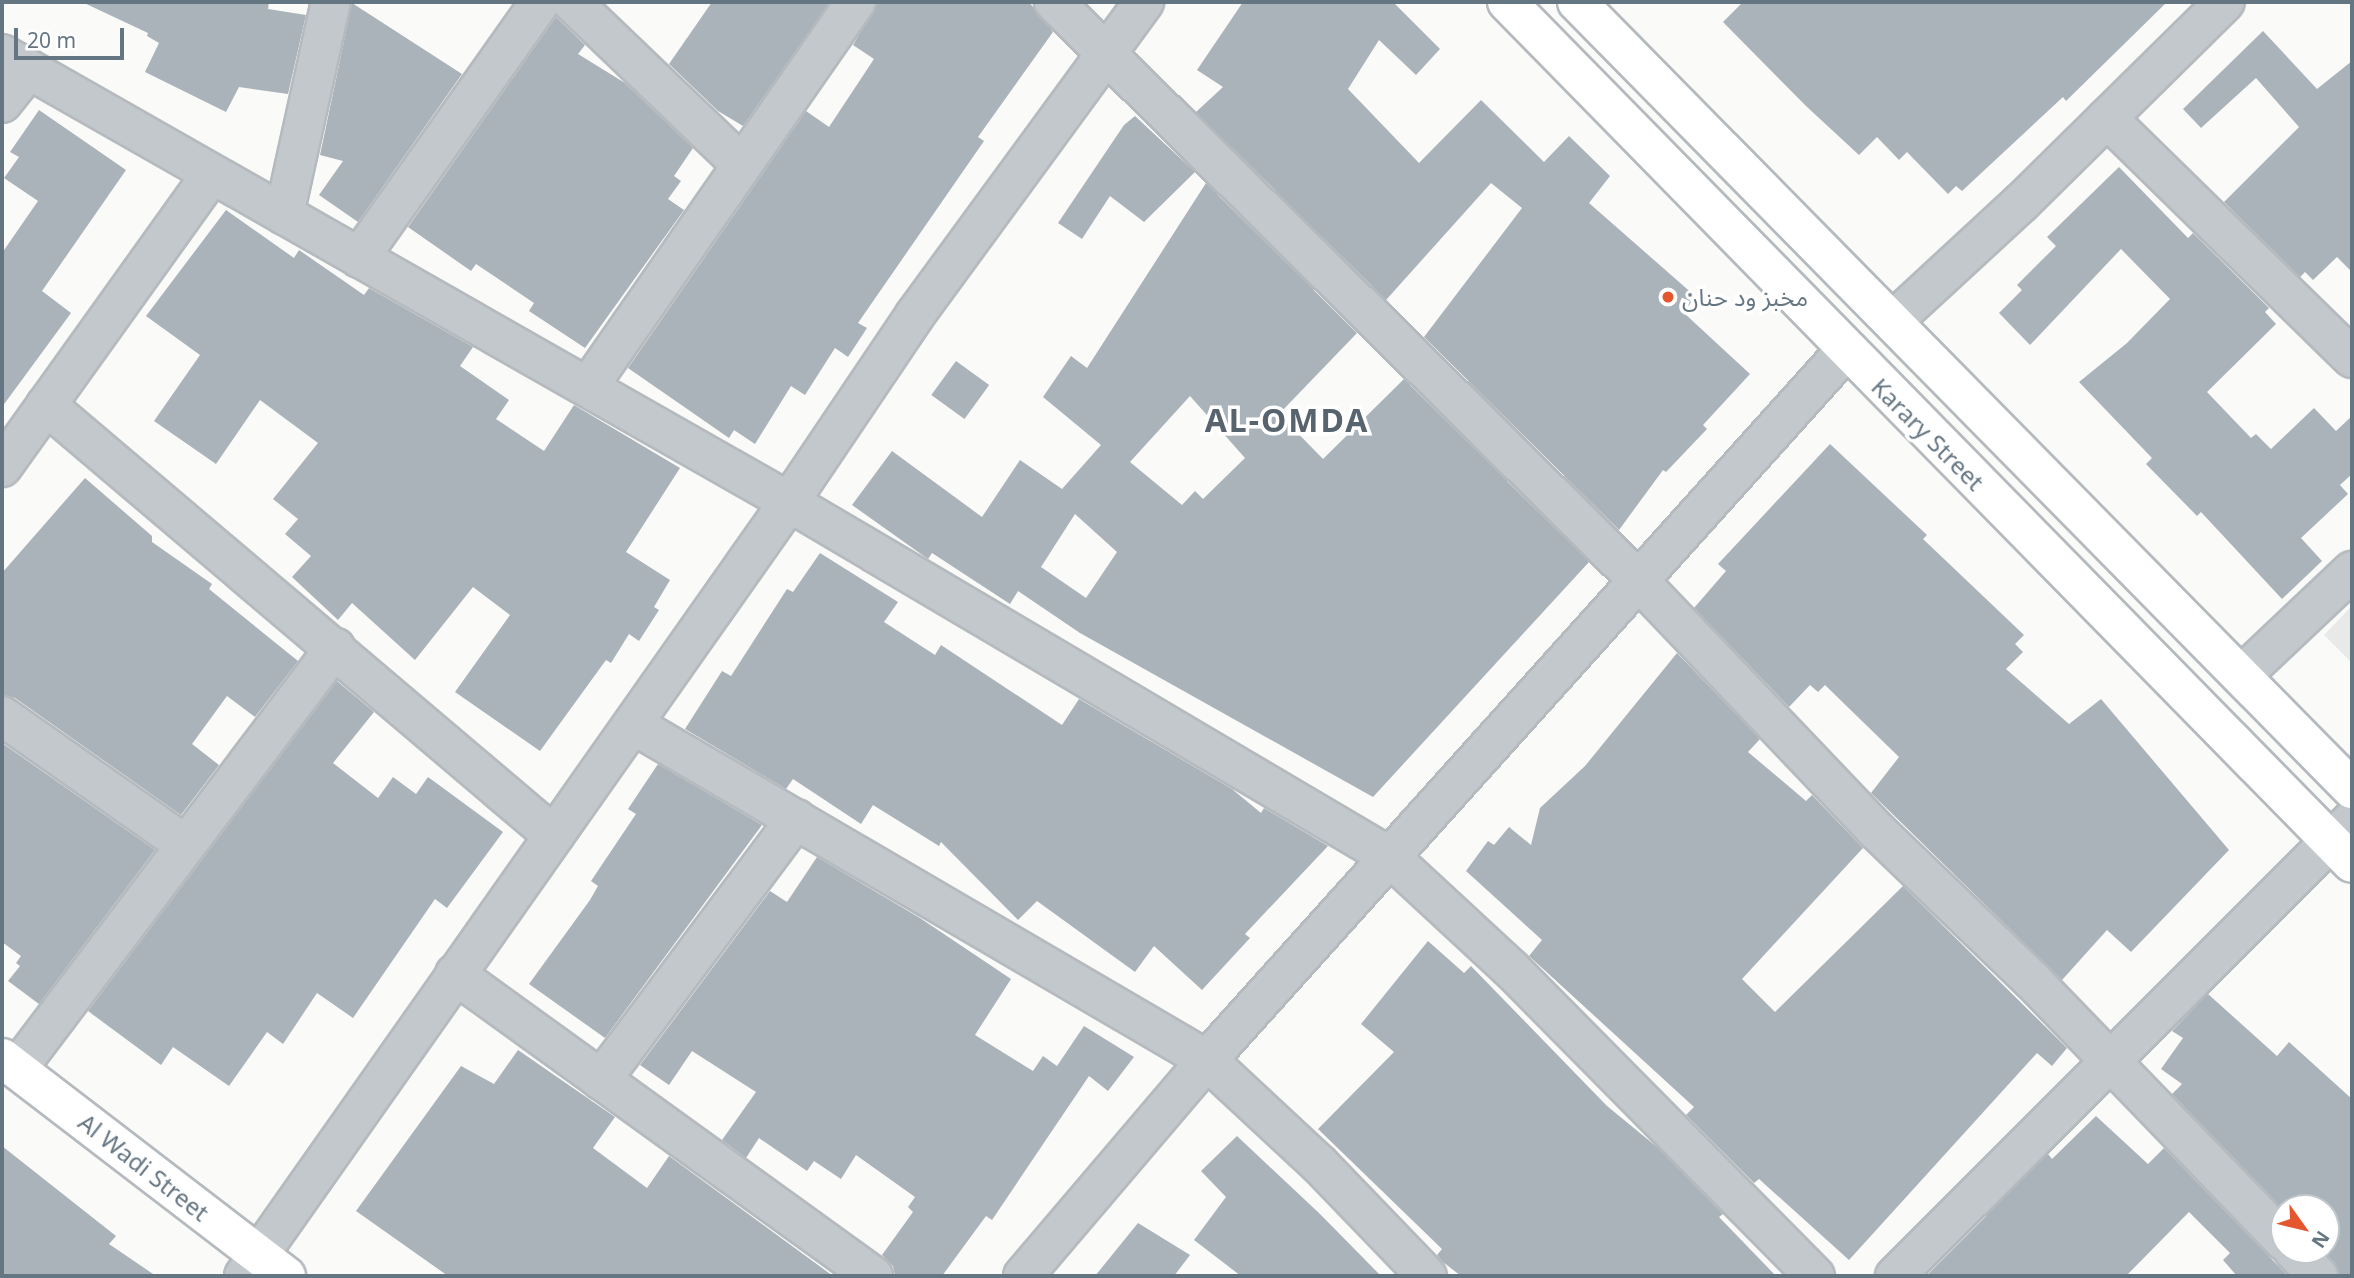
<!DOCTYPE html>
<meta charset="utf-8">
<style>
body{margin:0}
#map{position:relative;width:2354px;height:1278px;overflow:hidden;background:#fafaf8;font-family:"Noto Sans","Noto Sans Arabic",sans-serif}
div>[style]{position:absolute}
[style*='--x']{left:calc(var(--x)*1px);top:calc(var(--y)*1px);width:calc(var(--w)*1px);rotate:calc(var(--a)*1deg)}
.built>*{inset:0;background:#e8e9e9}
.building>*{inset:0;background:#aab3b9;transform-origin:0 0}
.roads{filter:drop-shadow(2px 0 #b5babe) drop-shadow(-2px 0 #b5babe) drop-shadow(0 2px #b5babe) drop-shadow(0 -2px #b5babe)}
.minor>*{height:38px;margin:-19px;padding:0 19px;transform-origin:19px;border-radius:19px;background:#c3c8cc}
.major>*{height:38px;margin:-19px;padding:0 19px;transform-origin:19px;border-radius:19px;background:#fff}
.dots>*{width:19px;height:19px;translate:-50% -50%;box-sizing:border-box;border:4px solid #fff;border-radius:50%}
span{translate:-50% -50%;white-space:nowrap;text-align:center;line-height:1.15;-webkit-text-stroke:7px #fff;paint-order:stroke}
.poi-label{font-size:24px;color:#657683}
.left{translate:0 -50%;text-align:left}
.street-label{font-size:24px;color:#657683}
.district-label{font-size:32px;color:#57646e;font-weight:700;letter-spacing:2px}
.frame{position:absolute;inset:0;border:4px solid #657683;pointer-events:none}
.north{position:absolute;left:2270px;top:1194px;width:70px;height:70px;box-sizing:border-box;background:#fff;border:2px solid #c1c8cd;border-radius:50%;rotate:124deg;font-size:19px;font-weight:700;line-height:28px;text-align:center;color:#657683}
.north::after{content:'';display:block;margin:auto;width:24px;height:32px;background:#e4572e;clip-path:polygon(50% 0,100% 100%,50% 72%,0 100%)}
.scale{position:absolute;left:14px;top:28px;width:110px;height:32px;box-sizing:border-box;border:4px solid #657683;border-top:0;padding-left:9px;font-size:21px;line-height:24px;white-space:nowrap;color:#657683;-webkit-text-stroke:5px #fff;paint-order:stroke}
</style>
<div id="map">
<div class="built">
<i style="clip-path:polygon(2352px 606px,2352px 663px,2324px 635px)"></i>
</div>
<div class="building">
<i style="clip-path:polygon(82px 2px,269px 2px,268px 9px,306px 15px,288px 94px,239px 87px,226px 112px,145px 72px,159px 43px,147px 36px,148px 33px)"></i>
<i style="clip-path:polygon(712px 2px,830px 2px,743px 126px,718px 111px,669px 64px)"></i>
<i style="clip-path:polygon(878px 2px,1029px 2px,1053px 32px,978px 137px,984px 141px,858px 323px,867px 328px,848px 357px,835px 348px,805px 395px,791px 386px,755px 444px,734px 430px,729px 438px,628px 368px,806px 111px,829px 127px,874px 59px,853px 45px)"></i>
<i style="clip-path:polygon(1243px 2px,1393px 2px,1440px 49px,1416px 75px,1379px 40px,1348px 89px,1419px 163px,1481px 100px,1544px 162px,1569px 136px,1610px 176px,1589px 203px,1695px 296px,1684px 313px,1750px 374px,1703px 425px,1707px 429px,1666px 472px,1663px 470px,1619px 530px,1424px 337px,1522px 208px,1491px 183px,1386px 300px,1196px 112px,1223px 87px,1197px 70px)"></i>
<i style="clip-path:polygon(1743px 2px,2167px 2px,2066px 101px,2063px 97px,1962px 191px,1956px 186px,1948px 194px,1907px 152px,1899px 160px,1877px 137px,1859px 155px,1806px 106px,1723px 22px)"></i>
<i style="clip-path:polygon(352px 3px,462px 74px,358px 222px,319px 195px,343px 161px,320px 155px)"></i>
<i style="clip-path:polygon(556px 17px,585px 45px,578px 54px,625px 83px,693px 148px,674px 176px,681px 181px,668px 199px,684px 210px,585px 348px,529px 311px,534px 303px,476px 264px,471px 271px,408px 227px)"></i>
<i style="clip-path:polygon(2263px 31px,2317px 89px,2352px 61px,2352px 272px,2337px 257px,2313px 280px,2305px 272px,2300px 277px,2224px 202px,2299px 127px,2256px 78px,2201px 128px,2183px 109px)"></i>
<i style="clip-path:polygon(39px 110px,126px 170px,42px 291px,71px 313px,2px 407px,2px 253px,38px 201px,4px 178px,19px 157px,10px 152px)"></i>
<i style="clip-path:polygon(1135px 116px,1195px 172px,1144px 222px,1110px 196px,1082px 239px,1058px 223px,1124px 125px)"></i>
<i style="clip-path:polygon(2119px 167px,2188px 238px,2193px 233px,2269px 308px,2265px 312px,2276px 324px,2207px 392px,2251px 438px,2256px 434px,2271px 449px,2314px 408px,2336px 431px,2352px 416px,2352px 474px,2340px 485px,2348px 494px,2301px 538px,2322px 561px,2282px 599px,2201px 512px,2197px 516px,2146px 464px,2152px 458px,2079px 382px,2127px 343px,2170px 299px,2121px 249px,2030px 345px,1999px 313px,2022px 290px,2017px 285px,2056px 246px,2047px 237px)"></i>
<i style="clip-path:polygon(evenodd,1206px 183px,1357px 333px,1279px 414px,1323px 459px,1404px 379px,1589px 562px,1373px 797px,1080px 633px,1018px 591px,1010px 604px,932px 553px,928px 559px,852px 505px,892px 451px,982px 517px,1020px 460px,1062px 489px,1101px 445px,1043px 397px,1071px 356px,1087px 368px,1206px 183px,1190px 396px,1245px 458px,1203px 499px,1195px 491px,1182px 505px,1130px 462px,1190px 396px,1206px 183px,1075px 514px,1117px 552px,1086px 598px,1041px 567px,1075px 514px)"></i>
<i style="clip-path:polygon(226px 210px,294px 258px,299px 250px,364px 295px,369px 288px,473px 347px,460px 366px,509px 400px,496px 419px,544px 451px,574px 405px,680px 468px,626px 552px,670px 580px,654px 607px,659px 610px,639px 641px,629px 634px,611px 663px,606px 660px,540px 751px,455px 692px,510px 615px,473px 587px,415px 660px,352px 603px,338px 620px,292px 577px,311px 556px,285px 534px,298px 519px,273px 499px,318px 443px,260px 400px,216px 464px,154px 421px,200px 355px,146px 316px)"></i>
<i style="left:956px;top:361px;width:41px;height:42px;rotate:36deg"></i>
<i style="clip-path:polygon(1830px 444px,1927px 535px,1923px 539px,2024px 635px,2015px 644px,2023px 652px,2006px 669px,2069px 724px,2101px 699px,2229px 850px,2131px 952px,2107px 930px,2062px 980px,1871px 793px,1899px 757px,1825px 685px,1818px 692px,1810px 685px,1789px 707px,1694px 608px,1726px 571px,1718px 564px)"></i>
<i style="clip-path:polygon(85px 478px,152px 536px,152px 542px,212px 584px,209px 589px,298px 661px,255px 717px,227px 696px,192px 744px,219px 765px,181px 815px,15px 698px,2px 695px,2px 573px)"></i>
<i style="clip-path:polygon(820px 553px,898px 602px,884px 622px,935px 655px,941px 645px,1062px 725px,1079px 699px,1232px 789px,1261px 813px,1264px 808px,1328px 846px,1245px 934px,1250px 938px,1202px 990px,1154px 946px,1135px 972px,1037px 901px,1018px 920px,941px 842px,939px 846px,873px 805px,861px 824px,793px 779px,786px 789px,685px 729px,722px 671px,731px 676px,787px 589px,793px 592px)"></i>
<i style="clip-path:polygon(1677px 653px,1760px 739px,1748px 752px,1806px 801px,1812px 795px,1863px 848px,1742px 979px,1775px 1012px,1903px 886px,2067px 1048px,2052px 1066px,2037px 1053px,1849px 1260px,1759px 1179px,1754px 1183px,1686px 1115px,1694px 1107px,1529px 956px,1542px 940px,1466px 871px,1488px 841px,1494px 845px,1509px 827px,1531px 845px,1540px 808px,1585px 766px)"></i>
<i style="clip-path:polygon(337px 681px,374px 712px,333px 763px,378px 798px,393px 777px,416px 794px,428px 777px,503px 832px,447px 908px,435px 899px,353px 1018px,317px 993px,283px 1044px,267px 1032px,229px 1086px,173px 1047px,161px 1065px,88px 1011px)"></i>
<i style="clip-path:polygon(2px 743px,155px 850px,39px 1004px,8px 981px,20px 966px,16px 963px,21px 956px,2px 942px)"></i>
<i style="clip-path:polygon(658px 764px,762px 825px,605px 1038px,529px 984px,590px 900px,598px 886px,591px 881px,636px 814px,628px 809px)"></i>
<i style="clip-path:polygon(817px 857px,920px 918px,1011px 979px,975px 1035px,1033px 1071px,1043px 1056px,1057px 1066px,1084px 1026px,1134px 1057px,1108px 1091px,1089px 1076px,992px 1220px,986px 1216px,942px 1276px,895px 1276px,893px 1266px,882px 1255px,913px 1212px,908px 1207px,915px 1197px,856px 1155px,841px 1179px,814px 1161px,807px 1171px,759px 1138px,746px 1158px,722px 1140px,756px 1092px,692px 1051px,669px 1085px,640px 1065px,770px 891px,787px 902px)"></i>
<i style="clip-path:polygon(1428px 941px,1464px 973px,1471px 966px,1607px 1106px,1657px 1147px,1723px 1214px,1719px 1217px,1776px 1276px,1461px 1276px,1443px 1262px,1437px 1255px,1442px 1249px,1318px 1129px,1394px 1052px,1361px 1024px)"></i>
<i style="clip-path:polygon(2208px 994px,2277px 1056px,2289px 1042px,2352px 1099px,2352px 1276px,2339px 1276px,2323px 1250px,2326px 1208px,2284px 1210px,2172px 1094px,2182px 1084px,2161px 1069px,2183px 1038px,2172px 1031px)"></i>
<i style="clip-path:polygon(518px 1050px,615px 1117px,593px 1148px,647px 1188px,669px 1156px,833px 1276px,448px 1276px,356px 1211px,461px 1066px,494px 1084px)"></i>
<i style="clip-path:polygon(2096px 1116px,2148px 1164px,2164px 1148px,2288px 1276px,2237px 1276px,2223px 1260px,2230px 1253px,2189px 1212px,2126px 1276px,1926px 1276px,2048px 1154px,2052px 1159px)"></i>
<i style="clip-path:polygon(1237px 1136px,1320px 1214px,1381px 1276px,1241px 1276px,1194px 1240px,1226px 1197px,1201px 1171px)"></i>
<i style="clip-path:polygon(2px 1146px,116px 1236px,109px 1244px,156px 1276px,2px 1276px)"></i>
<i style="clip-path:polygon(1138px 1223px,1190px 1255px,1174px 1276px,1095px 1276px)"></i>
</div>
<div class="roads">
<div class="minor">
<i style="--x:572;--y:2;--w:234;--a:43.8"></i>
<i style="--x:1054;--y:2;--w:820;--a:44.7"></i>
<i style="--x:1637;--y:579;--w:347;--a:46.4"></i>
<i style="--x:1876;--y:830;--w:216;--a:43.9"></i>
<i style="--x:2032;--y:980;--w:363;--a:46"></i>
<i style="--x:2;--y:54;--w:906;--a:29.65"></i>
<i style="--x:789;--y:502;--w:698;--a:30.57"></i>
<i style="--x:1390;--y:857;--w:165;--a:42.8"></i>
<i style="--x:1511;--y:969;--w:432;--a:45.3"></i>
<i style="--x:2;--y:103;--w:43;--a:-51.5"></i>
<i style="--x:2107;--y:118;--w:343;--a:44.4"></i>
<i style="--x:284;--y:215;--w:218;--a:-77.6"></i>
<i style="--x:359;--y:258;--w:314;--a:-54.7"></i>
<i style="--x:1894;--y:320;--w:173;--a:-42.7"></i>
<i style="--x:2021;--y:203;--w:286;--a:-44.6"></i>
<i style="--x:588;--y:387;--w:469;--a:-55.2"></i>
<i style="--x:46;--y:405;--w:666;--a:40.31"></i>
<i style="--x:2;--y:467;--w:360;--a:-54.4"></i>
<i style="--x:2241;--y:676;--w:153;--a:-43.4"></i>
<i style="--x:2;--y:716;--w:221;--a:35.1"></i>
<i style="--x:634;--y:725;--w:664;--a:30.31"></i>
<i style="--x:1207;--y:1060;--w:154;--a:42.9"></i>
<i style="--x:1320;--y:1165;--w:154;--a:46.1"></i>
<i style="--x:455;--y:974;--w:516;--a:35.85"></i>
<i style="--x:17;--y:1069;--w:528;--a:-52.93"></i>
<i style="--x:601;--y:1080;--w:326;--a:-53.2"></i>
<i style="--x:2293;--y:1250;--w:36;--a:46"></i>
<i style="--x:244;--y:1276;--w:947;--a:-54.85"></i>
<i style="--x:789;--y:502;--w:225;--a:-56"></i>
<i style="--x:915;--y:315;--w:388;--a:-53.8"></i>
<i style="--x:1023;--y:1276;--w:284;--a:-49.6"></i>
<i style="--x:1207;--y:1060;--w:955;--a:-48.01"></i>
<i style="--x:1895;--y:1276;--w:646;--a:-44.94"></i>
</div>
<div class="major">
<i style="--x:1507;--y:2;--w:1206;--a:45.54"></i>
<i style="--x:1577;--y:2;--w:1105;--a:45.44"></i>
<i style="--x:2;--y:1058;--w:358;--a:37.5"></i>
</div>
</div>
<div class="dots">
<i style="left:1668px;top:297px;background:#e4572e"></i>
</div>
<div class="poi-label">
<span class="left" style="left:1682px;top:297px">مخبز ود حنان</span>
</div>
<div class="street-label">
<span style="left:1928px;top:434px;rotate:45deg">Karary Street</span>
<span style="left:144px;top:1167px;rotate:38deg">Al Wadi Street</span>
</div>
<div class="district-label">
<span style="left:1287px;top:420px">AL-OMDA</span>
</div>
<div class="frame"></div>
<div class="north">N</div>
<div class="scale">20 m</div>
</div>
